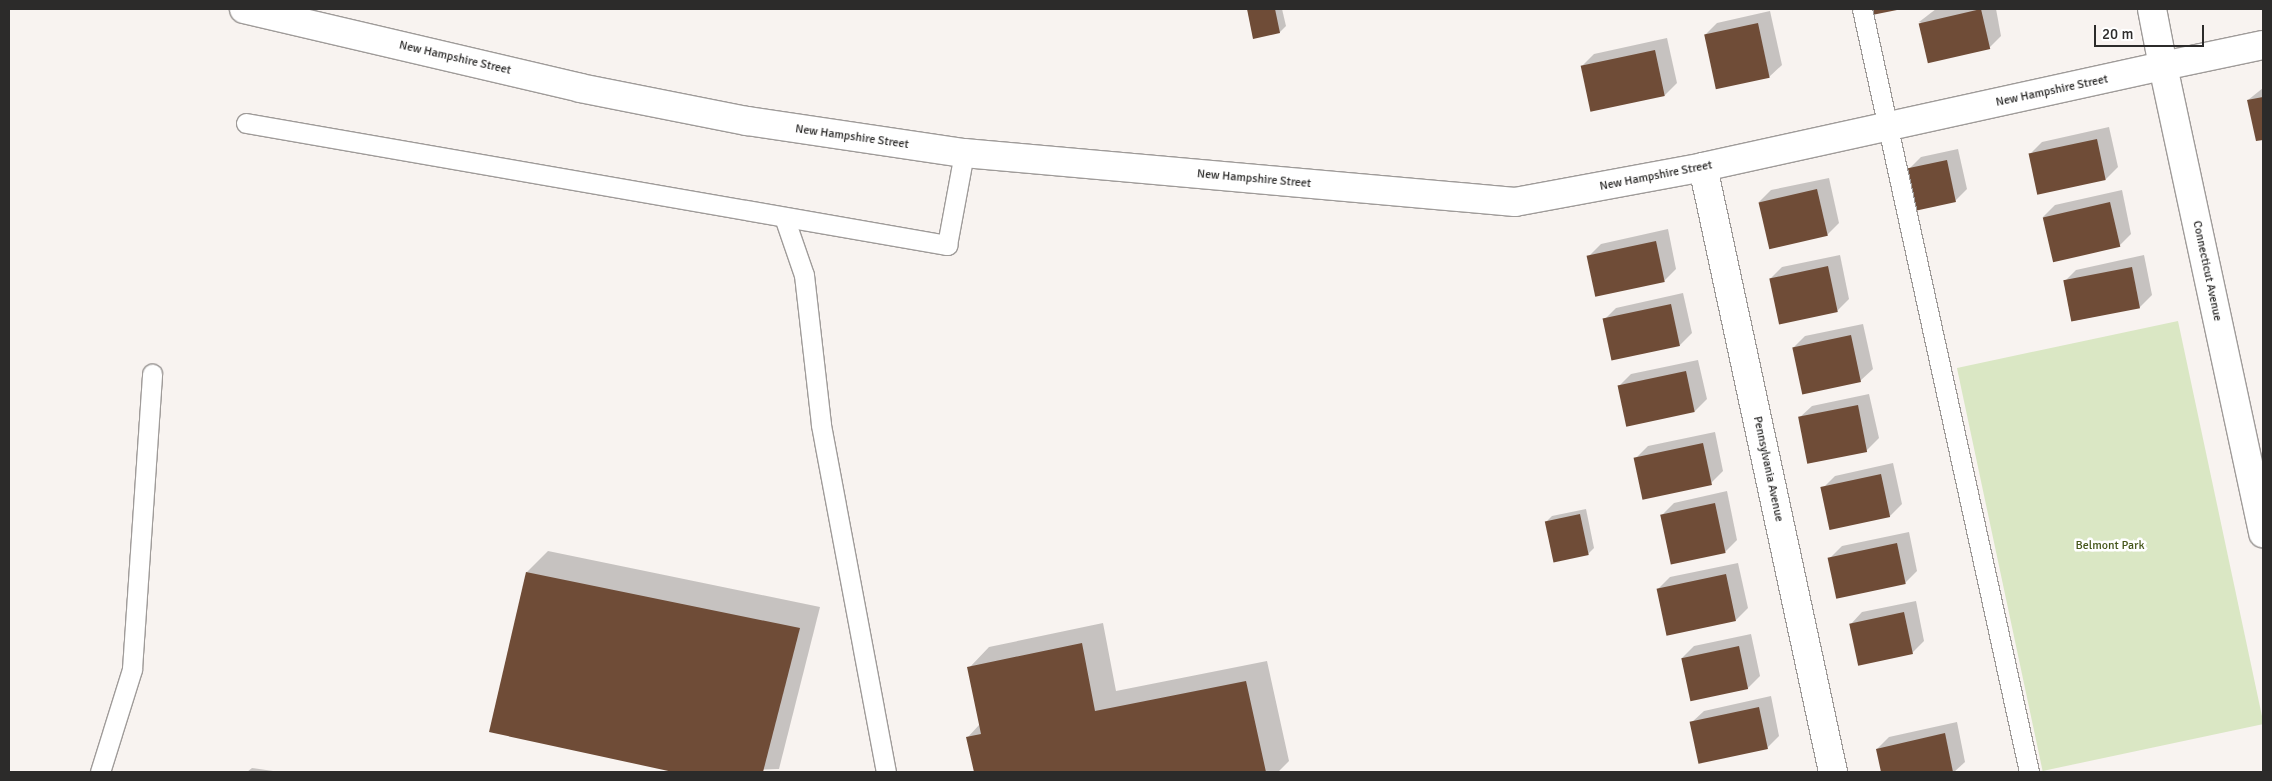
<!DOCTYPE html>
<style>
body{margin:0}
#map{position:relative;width:2272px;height:781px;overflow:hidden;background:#f8f3f0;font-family:Signika,sans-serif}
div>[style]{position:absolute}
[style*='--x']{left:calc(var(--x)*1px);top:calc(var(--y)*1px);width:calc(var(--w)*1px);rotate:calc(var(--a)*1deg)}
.green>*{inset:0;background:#dae7c4;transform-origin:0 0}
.shadow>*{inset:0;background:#0003}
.building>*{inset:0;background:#6f4c37;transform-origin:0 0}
.roads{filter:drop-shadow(1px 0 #9f9b99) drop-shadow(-1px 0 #9f9b99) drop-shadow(0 1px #9f9b99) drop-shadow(0 -1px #9f9b99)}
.lane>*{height:19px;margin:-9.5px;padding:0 9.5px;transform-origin:9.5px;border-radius:9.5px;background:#fff}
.street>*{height:28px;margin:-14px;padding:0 14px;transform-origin:14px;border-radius:14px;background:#fff}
.secondary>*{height:28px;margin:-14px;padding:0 14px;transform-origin:14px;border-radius:14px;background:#fff}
span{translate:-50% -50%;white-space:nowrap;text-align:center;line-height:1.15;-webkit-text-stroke:5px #fff;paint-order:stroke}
.street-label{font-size:12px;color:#2c2b2a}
.park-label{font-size:12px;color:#45561a}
.frame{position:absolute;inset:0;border:10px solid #2c2b2a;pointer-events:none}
.scale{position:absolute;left:2094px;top:25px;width:110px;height:22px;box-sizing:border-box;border:2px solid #2c2b2a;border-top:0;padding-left:6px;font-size:15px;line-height:18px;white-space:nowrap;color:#2c2b2a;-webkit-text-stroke:4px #fff;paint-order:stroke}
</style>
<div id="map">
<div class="green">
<i style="left:2178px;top:321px;width:412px;height:226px;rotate:78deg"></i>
</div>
<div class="shadow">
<i style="clip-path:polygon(1248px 9px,1282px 9px,1286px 26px,1280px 32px,1254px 37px)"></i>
<i style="clip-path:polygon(1936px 9px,1996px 9px,2001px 36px,1989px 48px,1919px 22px)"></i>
<i style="clip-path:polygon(1770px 11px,1782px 65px,1769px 77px,1705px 35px,1717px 23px)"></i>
<i style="clip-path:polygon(1667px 38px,1677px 83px,1665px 95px,1582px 66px,1594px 54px)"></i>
<i style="clip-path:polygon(2263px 88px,2263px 139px,2257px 140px,2248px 100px)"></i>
<i style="clip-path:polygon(2109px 127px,2118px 167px,2106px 179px,2030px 154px,2042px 142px)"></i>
<i style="clip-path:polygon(1958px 149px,1967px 189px,1955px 201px,1909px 169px,1921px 157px)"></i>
<i style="clip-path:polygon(1829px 178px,1839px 223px,1827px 235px,1759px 202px,1771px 190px)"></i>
<i style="clip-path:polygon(2122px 190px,2131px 234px,2119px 246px,2043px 217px,2055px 205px)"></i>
<i style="clip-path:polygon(1668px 229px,1676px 269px,1664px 281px,1589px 256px,1601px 244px)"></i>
<i style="clip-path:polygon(1840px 255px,1849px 299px,1837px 311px,1770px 279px,1782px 267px)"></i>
<i style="clip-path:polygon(2144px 255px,2152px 295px,2140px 307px,2073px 321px,2064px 282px,2076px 270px)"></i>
<i style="clip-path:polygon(1683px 293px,1692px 333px,1680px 345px,1604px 320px,1616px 308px)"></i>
<i style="clip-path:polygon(1863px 324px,1873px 369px,1860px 381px,1793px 348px,1805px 336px)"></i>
<i style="clip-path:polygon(1698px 360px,1707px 399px,1695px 411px,1619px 386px,1631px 374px)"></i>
<i style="clip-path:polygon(1869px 394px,1879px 438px,1867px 450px,1809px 463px,1799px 418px,1812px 406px)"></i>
<i style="clip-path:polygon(1715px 432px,1723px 471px,1711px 483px,1636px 458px,1648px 446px)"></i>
<i style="clip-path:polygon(1893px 463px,1902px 504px,1890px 516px,1823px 488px,1835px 476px)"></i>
<i style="clip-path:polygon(1727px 491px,1737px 540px,1725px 552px,1662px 515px,1674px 503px)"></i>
<i style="clip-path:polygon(1586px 509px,1594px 548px,1588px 554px,1546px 522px,1552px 516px)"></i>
<i style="clip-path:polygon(1909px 532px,1917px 571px,1905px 583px,1830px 558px,1842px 546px)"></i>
<i style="clip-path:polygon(548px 551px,820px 607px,779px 769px,678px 772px,491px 731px,527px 572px)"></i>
<i style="clip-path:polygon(1738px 563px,1748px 608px,1736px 620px,1658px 589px,1670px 577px)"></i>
<i style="clip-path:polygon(1916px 601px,1924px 641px,1912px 653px,1850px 625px,1862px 612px)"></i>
<i style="clip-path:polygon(1103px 623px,1116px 691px,1267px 661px,1289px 761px,1278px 772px,975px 772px,967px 738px,980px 724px,969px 668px,989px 647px)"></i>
<i style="clip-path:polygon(1751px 634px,1760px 676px,1748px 688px,1691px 700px,1682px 658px,1694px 646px)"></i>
<i style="clip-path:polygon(1771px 696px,1779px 736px,1767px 748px,1691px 723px,1704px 711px)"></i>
<i style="clip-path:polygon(1957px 722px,1965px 762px,1954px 772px,1882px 772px,1877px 749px,1889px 737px)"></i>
<i style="clip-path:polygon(252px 768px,280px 772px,247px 772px)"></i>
</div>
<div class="building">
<i style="clip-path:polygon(1247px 9px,1275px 9px,1280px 33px,1253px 39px)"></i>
<i style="clip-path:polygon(1871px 9px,1897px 9px,1897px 10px,1872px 15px)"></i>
<i style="left:1981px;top:9px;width:41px;height:64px;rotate:77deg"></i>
<i style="left:1758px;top:23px;width:56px;height:55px;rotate:78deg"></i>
<i style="left:1655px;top:50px;width:47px;height:76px;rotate:78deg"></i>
<i style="clip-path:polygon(2263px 97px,2263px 140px,2256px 141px,2247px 100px)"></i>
<i style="left:2097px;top:139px;width:42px;height:70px;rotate:78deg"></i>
<i style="left:1947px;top:160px;width:43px;height:40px;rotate:78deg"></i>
<i style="left:1817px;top:189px;width:48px;height:60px;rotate:77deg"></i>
<i style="left:2110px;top:202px;width:46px;height:69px;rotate:77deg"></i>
<i style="left:1656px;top:241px;width:42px;height:71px;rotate:78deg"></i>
<i style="left:1828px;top:266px;width:47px;height:60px;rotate:78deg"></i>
<i style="left:2132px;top:267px;width:42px;height:70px;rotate:79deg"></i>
<i style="left:1671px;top:304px;width:43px;height:70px;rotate:78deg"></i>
<i style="left:1851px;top:335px;width:48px;height:60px;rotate:78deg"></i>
<i style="left:1686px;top:371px;width:42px;height:70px;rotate:78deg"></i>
<i style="left:1858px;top:405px;width:48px;height:61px;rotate:79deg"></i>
<i style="left:1703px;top:443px;width:43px;height:71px;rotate:78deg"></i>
<i style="left:1881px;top:474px;width:44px;height:62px;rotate:78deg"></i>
<i style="left:1715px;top:503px;width:51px;height:56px;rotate:78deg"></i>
<i style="left:1580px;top:514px;width:42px;height:36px;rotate:78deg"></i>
<i style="left:1897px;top:543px;width:42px;height:71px;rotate:78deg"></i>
<i style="clip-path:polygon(526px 572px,800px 628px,763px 772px,673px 772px,489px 732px)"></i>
<i style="left:1726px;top:574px;width:48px;height:71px;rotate:78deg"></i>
<i style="left:1904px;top:612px;width:43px;height:56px;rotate:78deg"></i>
<i style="clip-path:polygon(1082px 643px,1095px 711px,1246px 681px,1266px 772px,974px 772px,966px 737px,981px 734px,967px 667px)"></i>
<i style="left:1739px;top:646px;width:44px;height:59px;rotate:78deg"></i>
<i style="left:1759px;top:707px;width:43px;height:71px;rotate:78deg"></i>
<i style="clip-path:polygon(1945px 733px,1953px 772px,1881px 772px,1876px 749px)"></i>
</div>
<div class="roads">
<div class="lane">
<i style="--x:1862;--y:9;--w:781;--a:77.65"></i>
<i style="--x:246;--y:123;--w:712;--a:9.87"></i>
<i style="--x:947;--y:245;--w:94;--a:-79.5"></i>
<i style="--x:784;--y:217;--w:61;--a:71"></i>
<i style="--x:804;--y:275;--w:151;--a:83.5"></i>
<i style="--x:821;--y:425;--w:353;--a:79.4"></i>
<i style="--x:100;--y:772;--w:108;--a:-72.7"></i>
<i style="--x:132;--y:669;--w:296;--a:-86.1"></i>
</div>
<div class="street">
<i style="--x:2152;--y:9;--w:58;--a:79.1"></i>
<i style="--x:2163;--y:66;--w:102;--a:-11.9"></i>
<i style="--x:1703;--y:167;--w:619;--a:77.87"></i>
</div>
<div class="secondary">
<i style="--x:244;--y:9;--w:345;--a:13.2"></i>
<i style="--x:580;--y:88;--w:170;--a:11.2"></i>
<i style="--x:747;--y:121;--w:219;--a:8.4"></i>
<i style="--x:964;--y:153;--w:553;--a:5.08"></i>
<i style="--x:1515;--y:202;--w:191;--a:-10.5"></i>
<i style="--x:1703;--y:167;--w:471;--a:-12.4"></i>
<i style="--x:2163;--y:66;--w:478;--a:77.9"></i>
</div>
</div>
<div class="street-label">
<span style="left:455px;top:58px;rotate:13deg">New Hampshire Street</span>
<span style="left:2052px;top:91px;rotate:-12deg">New Hampshire Street</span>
<span style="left:852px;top:137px;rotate:8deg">New Hampshire Street</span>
<span style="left:1656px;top:176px;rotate:-11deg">New Hampshire Street</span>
<span style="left:1254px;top:179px;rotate:5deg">New Hampshire Street</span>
<span style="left:2207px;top:271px;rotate:78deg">Connecticut Avenue</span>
<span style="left:1768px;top:469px;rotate:78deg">Pennsylvania Avenue</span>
</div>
<div class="park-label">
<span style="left:2110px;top:546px">Belmont Park</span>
</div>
<div class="frame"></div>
<div class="scale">20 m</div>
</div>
